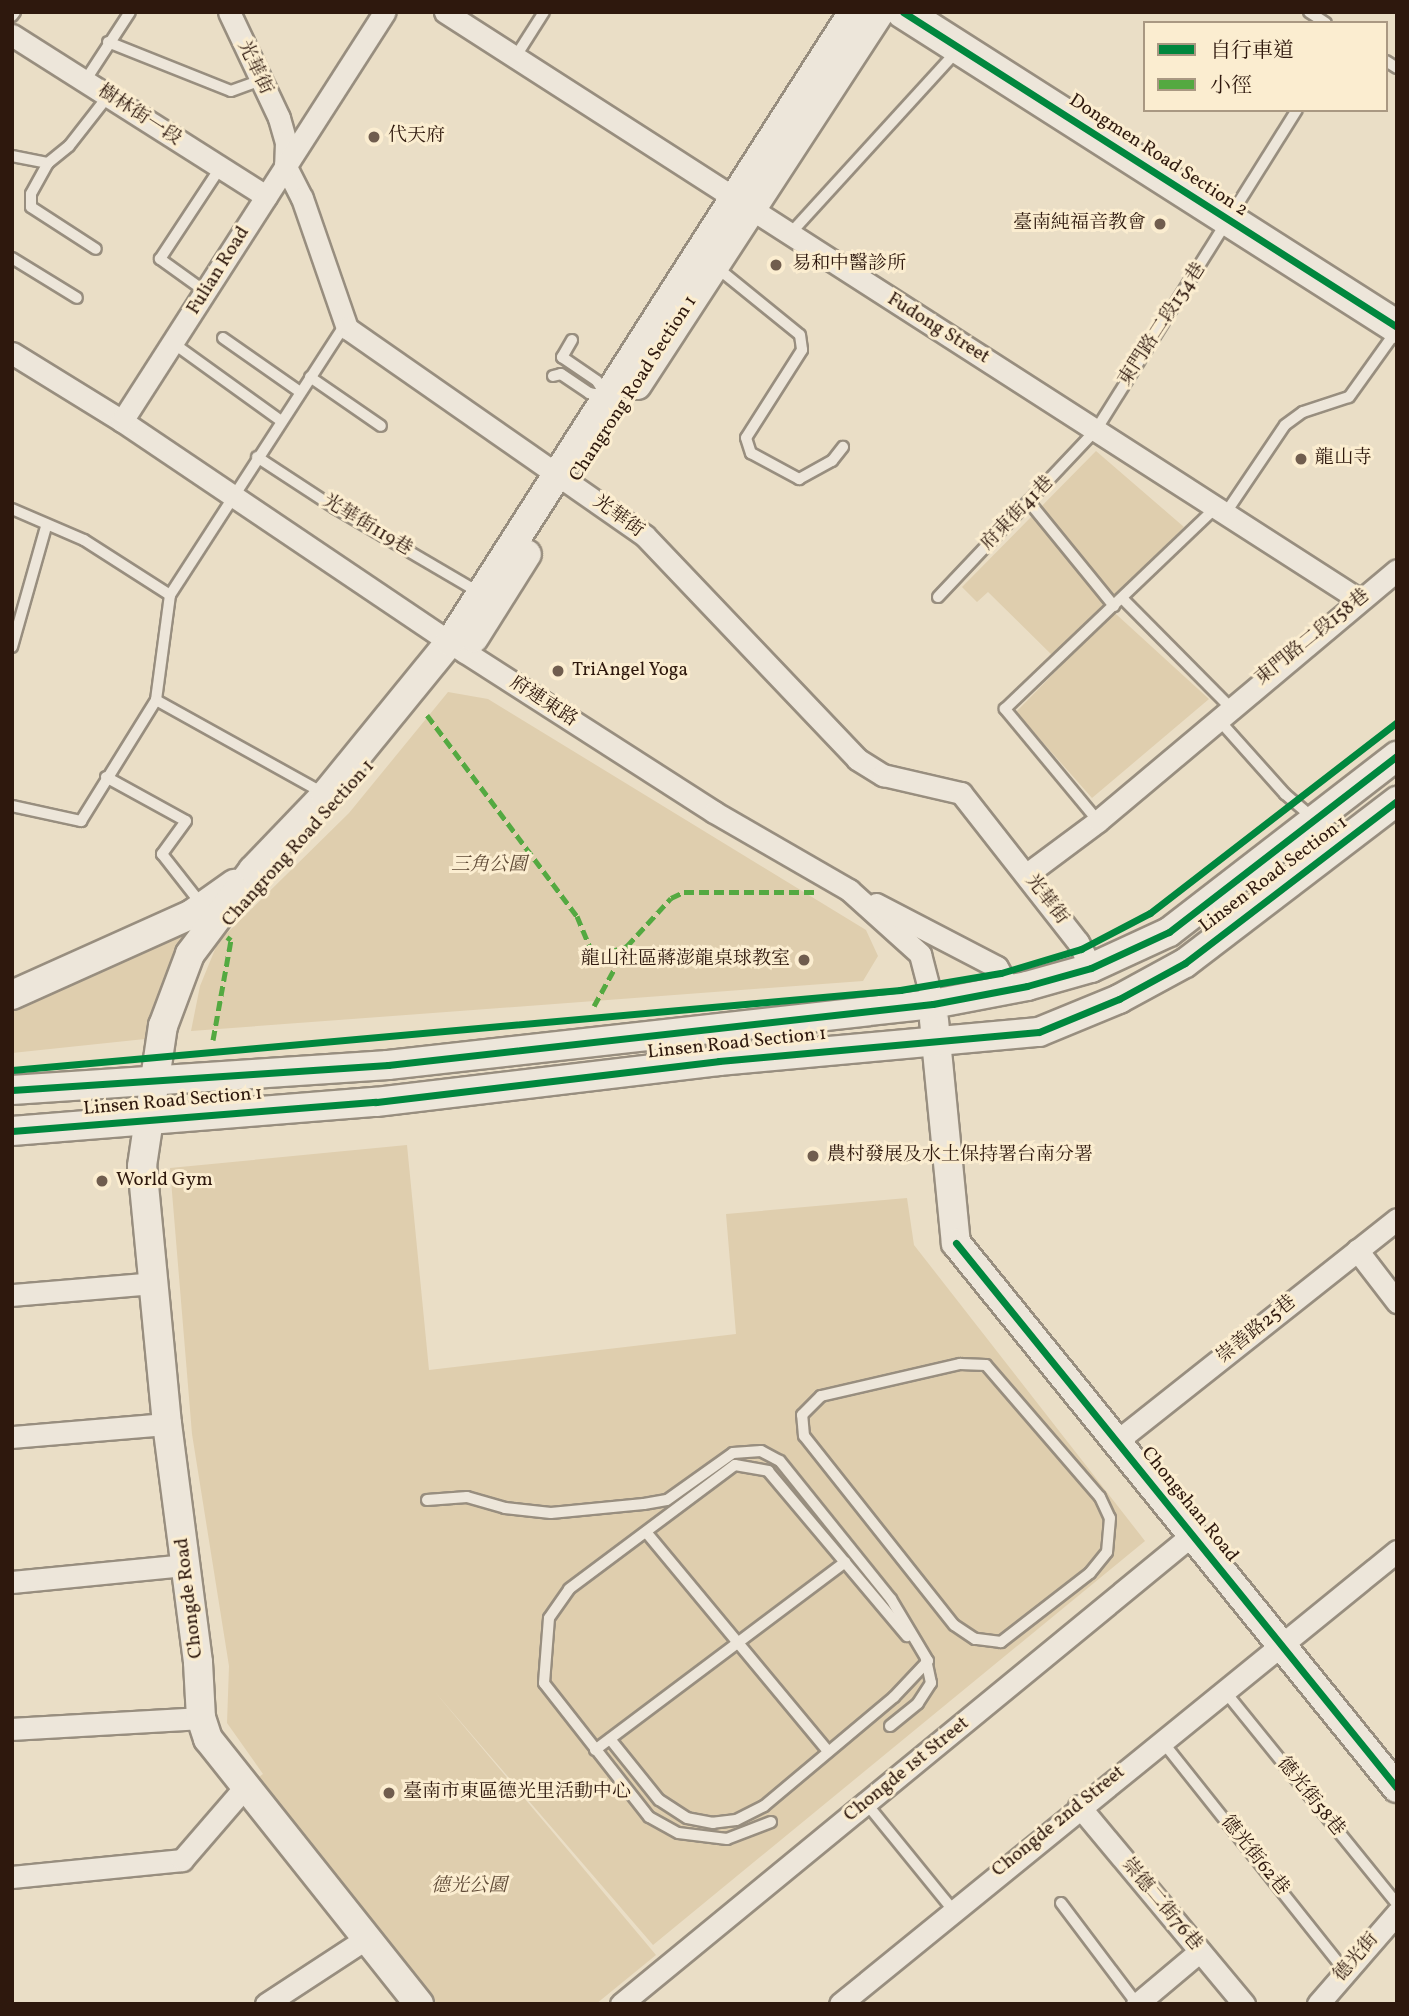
<!DOCTYPE html>
<meta charset="utf-8">
<style>
body{margin:0}
#map{position:relative;width:1409px;height:2016px;overflow:hidden;background:#eadec6;font-family:Vollkorn,"Noto Serif TC",serif}
div>[style]{position:absolute}
[style*='--x']{left:calc(var(--x)*1px);top:calc(var(--y)*1px);width:calc(var(--w)*1px);rotate:calc(var(--a)*1deg)}
.green>*{inset:0;background:#dfceae}
.roads{filter:drop-shadow(2px 0 #988e7f) drop-shadow(-2px 0 #988e7f) drop-shadow(0 2px #988e7f) drop-shadow(0 -2px #988e7f)}
.service>*{height:10px;margin:-5px;padding:0 5px;transform-origin:5px;border-radius:5px;background:#ede6da}
.minor>*{height:21px;margin:-10.5px;padding:0 10.5px;transform-origin:10.5px;border-radius:10.5px;background:#ede6da}
.tertiary>*{height:28px;margin:-14px;padding:0 14px;transform-origin:14px;border-radius:14px;background:#ede6da}
.secondary>*{height:32px;margin:-16px;padding:0 16px;transform-origin:16px;border-radius:16px;background:#ede6da}
.quiet>*{height:5px;margin-top:-2.5px;transform-origin:0;background:repeating-linear-gradient(90deg,#54a941 0 10px,transparent 0 15px)}
.cycleway>*{height:7px;margin:-3.5px;padding:0 3.5px;transform-origin:3.5px;border-radius:3.5px;background:#00873e}
.dots>*{width:19px;height:19px;translate:-50% -50%;box-sizing:border-box;border:4px solid #fbedd0;border-radius:50%}
span{translate:-50% -50%;white-space:nowrap;text-align:center;line-height:1.15;-webkit-text-stroke:6px #fbedd0;paint-order:stroke}
.street-label{font-size:19px;color:#2e180d}
.poi-label{font-size:19px;color:#2e180d}
.left{translate:0 -50%;text-align:left}
.right{translate:-100% -50%;text-align:right}
.park-label{font-size:19px;color:#604b37;font-style:italic}
.frame{position:absolute;inset:0;border:14px solid #2e180d;pointer-events:none}
.legend{position:absolute;left:1143px;top:21px;width:245px;height:91px;box-sizing:border-box;background:#fbedd0;border:2px solid #a99882;margin:0;padding:9px 12px;list-style:none;font-size:21px;color:#2e180d}
.legend li{display:flex;align-items:center;gap:14px;height:35px}
.legend b{width:35px;border:2px solid #a99882}
</style>
<div id="map">
<div class="green">
<i style="clip-path:polygon(1096px 451px,1184px 527px,1105px 604px,1209px 699px,1092px 798px,1016px 712px,1062px 665px,988px 592px,977px 602px,962px 587px)"></i>
<i style="clip-path:polygon(448px 692px,488px 699px,866px 930px,878px 956px,863px 981px,191px 1031px,200px 986px,218px 942px,349px 813px)"></i>
<i style="clip-path:polygon(184px 927px,196px 929px,171px 963px,145px 1039px,12px 1053px,12px 1012px)"></i>
<i style="clip-path:polygon(407px 1145px,429px 1370px,736px 1334px,726px 1214px,907px 1198px,914px 1245px,1145px 1541px,653px 1945px,435px 1692px,656px 1955px,596px 2004px,437px 2004px,252px 1782px,263px 1774px,227px 1723px,229px 1666px,192px 1434px,170px 1168px)"></i>
</div>
<div class="roads">
<div class="service">
<i style="--x:1309;--y:12;--w:20;--a:33"></i>
<i style="--x:12;--y:16;--w:5;--a:-53"></i>
<i style="--x:108;--y:42;--w:132;--a:21.7"></i>
<i style="--x:231;--y:91;--w:29;--a:-20"></i>
<i style="--x:516;--y:56;--w:52;--a:-57.5"></i>
<i style="--x:1386;--y:61;--w:13;--a:32"></i>
<i style="--x:85;--y:81;--w:82;--a:-56.9"></i>
<i style="--x:12;--y:156;--w:37;--a:11"></i>
<i style="--x:48;--y:163;--w:27;--a:-39"></i>
<i style="--x:69;--y:146;--w:63;--a:-52"></i>
<i style="--x:48;--y:163;--w:35;--a:119"></i>
<i style="--x:31;--y:194;--w:13;--a:90"></i>
<i style="--x:31;--y:207;--w:77;--a:32.9"></i>
<i style="--x:789;--y:235;--w:249;--a:-47.6"></i>
<i style="--x:12;--y:258;--w:76;--a:31.6"></i>
<i style="--x:715;--y:266;--w:109;--a:39.1"></i>
<i style="--x:800;--y:335;--w:15;--a:82"></i>
<i style="--x:802;--y:350;--w:104;--a:122.5"></i>
<i style="--x:746;--y:438;--w:16;--a:72"></i>
<i style="--x:751;--y:453;--w:55;--a:28.4"></i>
<i style="--x:799;--y:479;--w:38;--a:-29"></i>
<i style="--x:832;--y:461;--w:18;--a:-52"></i>
<i style="--x:206;--y:292;--w:57;--a:-144.3"></i>
<i style="--x:160;--y:259;--w:109;--a:-56.6"></i>
<i style="--x:223;--y:338;--w:94;--a:35"></i>
<i style="--x:572;--y:340;--w:20;--a:120"></i>
<i style="--x:562;--y:357;--w:42;--a:34.4"></i>
<i style="--x:597;--y:381;--w:15;--a:58"></i>
<i style="--x:173;--y:343;--w:133;--a:35.8"></i>
<i style="--x:553;--y:376;--w:8;--a:-14"></i>
<i style="--x:561;--y:374;--w:34;--a:34"></i>
<i style="--x:589;--y:393;--w:15;--a:11"></i>
<i style="--x:310;--y:377;--w:86;--a:34.6"></i>
<i style="--x:257;--y:457;--w:93;--a:33.2"></i>
<i style="--x:335;--y:508;--w:168;--a:30.4"></i>
<i style="--x:1030;--y:503;--w:133;--a:50.8"></i>
<i style="--x:12;--y:509;--w:78;--a:23.3"></i>
<i style="--x:84;--y:540;--w:102;--a:32.6"></i>
<i style="--x:1225;--y:514;--w:107;--a:-56"></i>
<i style="--x:1285;--y:425;--w:22;--a:-36"></i>
<i style="--x:1303;--y:412;--w:48;--a:-18.1"></i>
<i style="--x:1349;--y:397;--w:82;--a:-54.4"></i>
<i style="--x:938;--y:597;--w:230;--a:-46.6"></i>
<i style="--x:1096;--y:430;--w:378;--a:-57.9"></i>
<i style="--x:1122;--y:598;--w:152;--a:45.3"></i>
<i style="--x:12;--y:647;--w:125;--a:-74.2"></i>
<i style="--x:156;--y:700;--w:191;--a:29.1"></i>
<i style="--x:1218;--y:719;--w:101;--a:48.2"></i>
<i style="--x:1285;--y:794;--w:72;--a:40.5"></i>
<i style="--x:106;--y:777;--w:91;--a:28.8"></i>
<i style="--x:186;--y:821;--w:41;--a:126"></i>
<i style="--x:162;--y:854;--w:65;--a:51.9"></i>
<i style="--x:12;--y:806;--w:71;--a:12.3"></i>
<i style="--x:81;--y:821;--w:142;--a:-58.2"></i>
<i style="--x:156;--y:700;--w:106;--a:-82.4"></i>
<i style="--x:170;--y:595;--w:322;--a:-57.1"></i>
<i style="--x:1098;--y:821;--w:146;--a:-129.7"></i>
<i style="--x:1005;--y:709;--w:291;--a:-43.7"></i>
<i style="--x:960;--y:1364;--w:26;--a:2"></i>
<i style="--x:986;--y:1365;--w:174;--a:49.2"></i>
<i style="--x:1100;--y:1497;--w:23;--a:65"></i>
<i style="--x:1110;--y:1518;--w:34;--a:95"></i>
<i style="--x:1107;--y:1552;--w:27;--a:129"></i>
<i style="--x:1090;--y:1573;--w:113;--a:142.2"></i>
<i style="--x:1001;--y:1642;--w:26;--a:-173"></i>
<i style="--x:975;--y:1639;--w:25;--a:-146"></i>
<i style="--x:954;--y:1625;--w:241;--a:-128.4"></i>
<i style="--x:804;--y:1436;--w:21;--a:-95"></i>
<i style="--x:802;--y:1415;--w:27;--a:-45"></i>
<i style="--x:821;--y:1396;--w:143;--a:-13"></i>
<i style="--x:427;--y:1500;--w:40;--a:-4.3"></i>
<i style="--x:467;--y:1497;--w:40;--a:16"></i>
<i style="--x:505;--y:1508;--w:46;--a:6.2"></i>
<i style="--x:551;--y:1513;--w:93;--a:-5.5"></i>
<i style="--x:644;--y:1504;--w:23;--a:-10"></i>
<i style="--x:667;--y:1500;--w:81;--a:-35.5"></i>
<i style="--x:733;--y:1453;--w:28;--a:-4"></i>
<i style="--x:761;--y:1451;--w:21;--a:28"></i>
<i style="--x:780;--y:1461;--w:177;--a:51.2"></i>
<i style="--x:891;--y:1599;--w:72;--a:59.2"></i>
<i style="--x:928;--y:1661;--w:50;--a:133.4"></i>
<i style="--x:894;--y:1697;--w:170;--a:140"></i>
<i style="--x:764;--y:1806;--w:31;--a:153"></i>
<i style="--x:736;--y:1820;--w:23;--a:173"></i>
<i style="--x:713;--y:1823;--w:26;--a:-169"></i>
<i style="--x:687;--y:1818;--w:33;--a:-147"></i>
<i style="--x:659;--y:1800;--w:78;--a:-128.8"></i>
<i style="--x:646;--y:1532;--w:285;--a:50.3"></i>
<i style="--x:1223;--y:1689;--w:277;--a:51"></i>
<i style="--x:890;--y:1726;--w:36;--a:-39"></i>
<i style="--x:918;--y:1703;--w:24;--a:-57"></i>
<i style="--x:931;--y:1683;--w:25;--a:-102"></i>
<i style="--x:1162;--y:1741;--w:295;--a:51.5"></i>
<i style="--x:595;--y:1750;--w:313;--a:-36.9"></i>
<i style="--x:866;--y:1803;--w:136;--a:50.9"></i>
<i style="--x:771;--y:1822;--w:47;--a:158.9"></i>
<i style="--x:727;--y:1839;--w:49;--a:-173"></i>
<i style="--x:678;--y:1833;--w:33;--a:-151"></i>
<i style="--x:649;--y:1817;--w:170;--a:-128.1"></i>
<i style="--x:544;--y:1683;--w:65;--a:-85.6"></i>
<i style="--x:549;--y:1618;--w:35;--a:-55"></i>
<i style="--x:569;--y:1589;--w:207;--a:-36.8"></i>
<i style="--x:735;--y:1465;--w:34;--a:10"></i>
<i style="--x:768;--y:1471;--w:216;--a:49.9"></i>
<i style="--x:1061;--y:1903;--w:126;--a:53"></i>
</div>
<div class="minor">
<i style="--x:229;--y:12;--w:117;--a:64.7"></i>
<i style="--x:279;--y:118;--w:25;--a:74"></i>
<i style="--x:286;--y:142;--w:23;--a:92"></i>
<i style="--x:285;--y:165;--w:37;--a:63"></i>
<i style="--x:302;--y:198;--w:138;--a:70.9"></i>
<i style="--x:347;--y:328;--w:363;--a:34.9"></i>
<i style="--x:645;--y:536;--w:308;--a:46.4"></i>
<i style="--x:857;--y:759;--w:31;--a:32"></i>
<i style="--x:883;--y:775;--w:80;--a:13"></i>
<i style="--x:961;--y:793;--w:189;--a:51.9"></i>
<i style="--x:1078;--y:942;--w:29;--a:63"></i>
<i style="--x:445;--y:12;--w:1088;--a:32.73"></i>
<i style="--x:12;--y:35;--w:301;--a:32.4"></i>
<i style="--x:12;--y:353;--w:129;--a:31.7"></i>
<i style="--x:122;--y:421;--w:414;--a:34"></i>
<i style="--x:465;--y:652;--w:296;--a:32.7"></i>
<i style="--x:714;--y:812;--w:156;--a:30"></i>
<i style="--x:849;--y:890;--w:96;--a:42"></i>
<i style="--x:920;--y:954;--w:52;--a:75.4"></i>
<i style="--x:122;--y:421;--w:486;--a:-57.3"></i>
<i style="--x:1027;--y:874;--w:89;--a:-36.7"></i>
<i style="--x:1098;--y:821;--w:390;--a:-40"></i>
<i style="--x:876;--y:904;--w:136;--a:27.5"></i>
<i style="--x:997;--y:967;--w:25;--a:61"></i>
<i style="--x:1357;--y:1250;--w:66;--a:52.4"></i>
<i style="--x:12;--y:1295;--w:143;--a:-4.8"></i>
<i style="--x:12;--y:1437;--w:156;--a:-4.8"></i>
<i style="--x:1117;--y:1441;--w:357;--a:-38.4"></i>
<i style="--x:12;--y:1582;--w:175;--a:-5.6"></i>
<i style="--x:12;--y:1729;--w:189;--a:-3.3"></i>
<i style="--x:1079;--y:1806;--w:258;--a:50.2"></i>
<i style="--x:12;--y:1877;--w:171;--a:-5.7"></i>
<i style="--x:182;--y:1860;--w:96;--a:-49.2"></i>
<i style="--x:266;--y:2004;--w:121;--a:-33.2"></i>
<i style="--x:621;--y:2004;--w:739;--a:-39.4"></i>
<i style="--x:840;--y:2004;--w:718;--a:-39.12"></i>
<i style="--x:1137;--y:2004;--w:82;--a:-40.1"></i>
<i style="--x:1318;--y:2004;--w:121;--a:-49"></i>
</div>
<div class="tertiary">
<i style="--x:637;--y:385;--w:445;--a:-56.9"></i>
<i style="--x:474;--y:638;--w:99;--a:-57.8"></i>
<i style="--x:12;--y:995;--w:197;--a:-24.2"></i>
<i style="--x:192;--y:914;--w:52;--a:-35.5"></i>
<i style="--x:934;--y:1020;--w:224;--a:84.4"></i>
<i style="--x:956;--y:1243;--w:701;--a:51.02"></i>
<i style="--x:12;--y:1090;--w:377;--a:-3.8"></i>
<i style="--x:388;--y:1065;--w:548;--a:-6.39"></i>
<i style="--x:933;--y:1004;--w:96;--a:-10.8"></i>
<i style="--x:1027;--y:986;--w:66;--a:-15.7"></i>
<i style="--x:1091;--y:968;--w:86;--a:-24.8"></i>
<i style="--x:1169;--y:932;--w:288;--a:-37.7"></i>
<i style="--x:12;--y:1131;--w:365;--a:-4.6"></i>
<i style="--x:376;--y:1102;--w:345;--a:-6.8"></i>
<i style="--x:719;--y:1061;--w:321;--a:-5.2"></i>
<i style="--x:1039;--y:1032;--w:87;--a:-22.4"></i>
<i style="--x:1119;--y:999;--w:75;--a:-28.6"></i>
<i style="--x:1185;--y:963;--w:267;--a:-37.4"></i>
<i style="--x:419;--y:2004;--w:339;--a:-128.5"></i>
<i style="--x:208;--y:1739;--w:22;--a:-108"></i>
<i style="--x:201;--y:1718;--w:56;--a:-93.1"></i>
<i style="--x:198;--y:1662;--w:240;--a:-97.4"></i>
<i style="--x:167;--y:1424;--w:259;--a:-95.5"></i>
<i style="--x:142;--y:1166;--w:142;--a:-81.5"></i>
<i style="--x:163;--y:1026;--w:77;--a:-69.4"></i>
<i style="--x:190;--y:954;--w:105;--a:-53.1"></i>
<i style="--x:253;--y:870;--w:104;--a:-46.2"></i>
<i style="--x:325;--y:795;--w:198;--a:-50.8"></i>
<i style="--x:450;--y:642;--w:748;--a:-57.39"></i>
</div>
<div class="secondary">
<i style="--x:903;--y:12;--w:586;--a:32.52"></i>
</div>
</div>
<div class="quiet">
<i style="--x:427;--y:715;--w:251;--a:53.3"></i>
<i style="--x:577;--y:916;--w:44;--a:67.5"></i>
<i style="--x:594;--y:957;--w:35;--a:-18"></i>
<i style="--x:594;--y:1006;--w:68;--a:-61.2"></i>
<i style="--x:627;--y:946;--w:65;--a:-47.5"></i>
<i style="--x:671;--y:898;--w:14;--a:-25"></i>
<i style="--x:684;--y:892;--w:133;--a:0"></i>
<i style="--x:213;--y:1040;--w:102;--a:-79.8"></i>
<i style="--x:231;--y:940;--w:5;--a:-143"></i>
</div>
<div class="cycleway">
<i style="--x:903;--y:12;--w:586;--a:32.52"></i>
<i style="--x:12;--y:1070;--w:892;--a:-5.15"></i>
<i style="--x:900;--y:990;--w:102;--a:-9.6"></i>
<i style="--x:1001;--y:973;--w:84;--a:-16.7"></i>
<i style="--x:1081;--y:949;--w:78;--a:-27.6"></i>
<i style="--x:1150;--y:913;--w:312;--a:-37.7"></i>
<i style="--x:12;--y:1090;--w:377;--a:-3.8"></i>
<i style="--x:388;--y:1065;--w:548;--a:-6.39"></i>
<i style="--x:933;--y:1004;--w:96;--a:-10.8"></i>
<i style="--x:1027;--y:986;--w:66;--a:-15.7"></i>
<i style="--x:1091;--y:968;--w:86;--a:-24.8"></i>
<i style="--x:1169;--y:932;--w:288;--a:-37.7"></i>
<i style="--x:12;--y:1131;--w:365;--a:-4.6"></i>
<i style="--x:376;--y:1102;--w:345;--a:-6.8"></i>
<i style="--x:719;--y:1061;--w:321;--a:-5.2"></i>
<i style="--x:1039;--y:1032;--w:87;--a:-22.4"></i>
<i style="--x:1119;--y:999;--w:75;--a:-28.6"></i>
<i style="--x:1185;--y:963;--w:267;--a:-37.4"></i>
<i style="--x:956;--y:1243;--w:701;--a:51.02"></i>
</div>
<div class="dots">
<i style="left:374px;top:137px;background:#705d4e"></i>
<i style="left:1160px;top:224px;background:#705d4e"></i>
<i style="left:776px;top:265px;background:#705d4e"></i>
<i style="left:1301px;top:459px;background:#705d4e"></i>
<i style="left:558px;top:671px;background:#705d4e"></i>
<i style="left:804px;top:960px;background:#705d4e"></i>
<i style="left:813px;top:1156px;background:#705d4e"></i>
<i style="left:102px;top:1181px;background:#705d4e"></i>
<i style="left:389px;top:1793px;background:#705d4e"></i>
</div>
<div class="street-label">
<span style="left:254px;top:68px;rotate:65deg">光華街</span>
<span style="left:139px;top:116px;rotate:33deg">樹林街一段</span>
<span style="left:1158px;top:156px;rotate:33deg">Dongmen Road Section 2</span>
<span style="left:219px;top:271px;rotate:-58deg">Fulian Road</span>
<span style="left:1163px;top:325px;rotate:-57deg">東門路二段134巷</span>
<span style="left:938px;top:329px;rotate:32deg">Fudong Street</span>
<span style="left:634px;top:389px;rotate:-57deg">Changrong Road Section 1</span>
<span style="left:1018px;top:514px;rotate:-46deg">府東街41巷</span>
<span style="left:618px;top:517px;rotate:36deg">光華街</span>
<span style="left:367px;top:526px;rotate:31deg">光華街119巷</span>
<span style="left:1313px;top:638px;rotate:-39deg">東門路二段158巷</span>
<span style="left:543px;top:702px;rotate:33deg">府連東路</span>
<span style="left:299px;top:844px;rotate:-48deg">Changrong Road Section 1</span>
<span style="left:1274px;top:875px;rotate:-37deg">Linsen Road Section 1</span>
<span style="left:1046px;top:900px;rotate:53deg">光華街</span>
<span style="left:737px;top:1044px;rotate:-6deg">Linsen Road Section 1</span>
<span style="left:173px;top:1102px;rotate:-5deg">Linsen Road Section 1</span>
<span style="left:1257px;top:1330px;rotate:-39deg">崇善路25巷</span>
<span style="left:1189px;top:1505px;rotate:51deg">Chongshan Road</span>
<span style="left:190px;top:1598px;rotate:-97deg">Chongde Road</span>
<span style="left:907px;top:1770px;rotate:-39deg">Chongde 1st Street</span>
<span style="left:1310px;top:1797px;rotate:51deg">德光街58巷</span>
<span style="left:1059px;top:1822px;rotate:-39deg">Chongde 2nd Street</span>
<span style="left:1254px;top:1856px;rotate:51deg">德光街62巷</span>
<span style="left:1161px;top:1905px;rotate:50deg">崇德二街76巷</span>
<span style="left:1357px;top:1958px;rotate:-49deg">德光街</span>
</div>
<div class="poi-label">
<span class="left" style="left:388px;top:137px">代天府</span>
<span class="right" style="left:1146px;top:224px">臺南純福音教會</span>
<span class="left" style="left:792px;top:265px">易和中醫診所</span>
<span class="left" style="left:1315px;top:459px">龍山寺</span>
<span class="left" style="left:572px;top:671px">TriAngel Yoga</span>
<span class="right" style="left:790px;top:960px">龍山社區蔣澎龍桌球教室</span>
<span class="left" style="left:827px;top:1156px">農村發展及水土保持署台南分署</span>
<span class="left" style="left:116px;top:1181px">World Gym</span>
<span class="left" style="left:403px;top:1793px">臺南市東區德光里活動中心</span>
</div>
<div class="park-label">
<span style="left:489px;top:866px">三角公園</span>
<span style="left:469px;top:1887px">德光公園</span>
</div>
<div class="frame"></div>
<ul class="legend">
<li><b style="height:9px;background:#00873e"></b>自行車道</li>
<li><b style="height:9px;background:#54a941"></b>小徑</li>
</ul>
</div>
